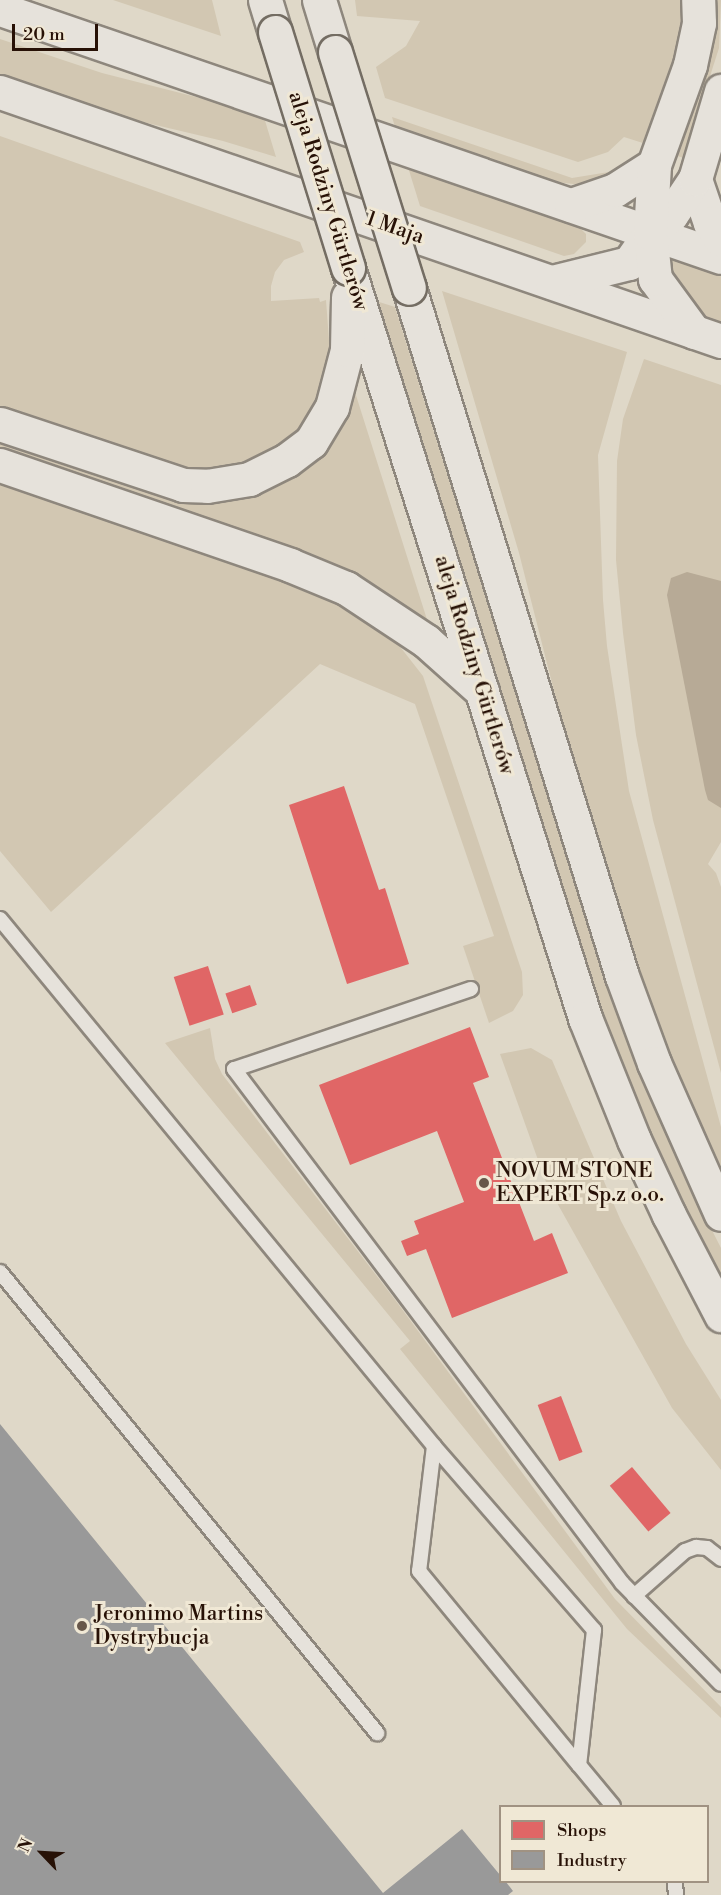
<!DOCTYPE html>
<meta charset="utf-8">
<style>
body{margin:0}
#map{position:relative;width:721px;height:1895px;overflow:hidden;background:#dfd8c8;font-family:"Libre Bodoni",serif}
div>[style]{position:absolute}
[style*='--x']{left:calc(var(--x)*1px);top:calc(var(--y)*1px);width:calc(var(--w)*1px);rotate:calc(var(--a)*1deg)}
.green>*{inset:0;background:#d2c7b2}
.water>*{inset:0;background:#b7aa96}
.shops>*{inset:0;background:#e06666;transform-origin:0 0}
.industry>*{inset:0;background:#999}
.roads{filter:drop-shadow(2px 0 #8e877d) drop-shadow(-2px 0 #8e877d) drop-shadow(0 2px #8e877d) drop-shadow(0 -2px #8e877d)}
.lane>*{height:14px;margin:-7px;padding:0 7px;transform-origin:7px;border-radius:7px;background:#e6e2db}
.secondary>*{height:33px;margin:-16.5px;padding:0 16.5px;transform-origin:16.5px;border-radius:16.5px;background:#e6e2db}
.bridges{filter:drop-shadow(2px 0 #746d63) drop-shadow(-2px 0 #746d63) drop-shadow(0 2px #746d63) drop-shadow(0 -2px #746d63)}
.secondary-bridge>*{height:33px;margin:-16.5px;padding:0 16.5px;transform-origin:16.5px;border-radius:16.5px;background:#e6e2db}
.dots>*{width:16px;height:16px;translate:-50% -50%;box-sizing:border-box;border:3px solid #f0e8d5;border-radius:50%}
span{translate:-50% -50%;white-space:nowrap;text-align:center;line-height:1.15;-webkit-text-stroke:6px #f0e8d5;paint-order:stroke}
.street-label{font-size:21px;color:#271106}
.poi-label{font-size:21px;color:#271106}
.left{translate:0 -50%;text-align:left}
.legend{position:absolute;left:499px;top:1805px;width:210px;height:78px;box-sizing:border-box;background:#f0e8d5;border:2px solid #a09282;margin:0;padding:8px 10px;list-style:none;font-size:18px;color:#271106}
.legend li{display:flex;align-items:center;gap:12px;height:30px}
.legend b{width:30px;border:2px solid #a09282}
.north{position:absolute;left:12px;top:1823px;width:60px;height:60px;-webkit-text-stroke:4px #f0e8d5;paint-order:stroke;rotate:295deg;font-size:16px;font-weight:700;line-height:24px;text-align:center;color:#271106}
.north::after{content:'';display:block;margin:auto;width:21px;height:27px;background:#271106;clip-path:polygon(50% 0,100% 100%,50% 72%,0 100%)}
.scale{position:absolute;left:12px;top:24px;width:86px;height:27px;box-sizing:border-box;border:3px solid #271106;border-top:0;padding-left:8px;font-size:18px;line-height:21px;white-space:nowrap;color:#271106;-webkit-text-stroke:4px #f0e8d5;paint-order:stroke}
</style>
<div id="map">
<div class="green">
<i style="clip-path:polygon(113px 0,212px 0,221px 36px)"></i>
<i style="clip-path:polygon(355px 0,685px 0,683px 39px,646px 144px,624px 137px,608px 152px,578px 162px,385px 98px,376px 67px,406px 46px,420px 21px,357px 16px)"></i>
<i style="clip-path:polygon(712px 0,721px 0,719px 48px,684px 158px,674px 155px)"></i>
<i style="clip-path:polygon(0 39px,102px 73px,263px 114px,276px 157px,223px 141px,122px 117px,0 77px)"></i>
<i style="clip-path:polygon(392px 117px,572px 178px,621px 170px,582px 185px,556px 182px,395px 127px)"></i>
<i style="clip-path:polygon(0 136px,300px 242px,304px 252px,284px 260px,275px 272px,271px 286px,271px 301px,319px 298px,320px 302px,326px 300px,330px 354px,320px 394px,296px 433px,263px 458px,225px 471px,187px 471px,0 411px)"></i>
<i style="clip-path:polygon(407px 164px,574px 222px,586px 234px,586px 242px,574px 254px,564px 256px,420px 206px)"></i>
<i style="clip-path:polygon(663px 253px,721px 273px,721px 325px,697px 312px,683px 300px,661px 254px)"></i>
<i style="clip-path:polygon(442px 291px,627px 352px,598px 455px,603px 600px,607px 646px,629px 791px,721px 1127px,721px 1166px,689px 1109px,647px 1002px,587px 821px,519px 553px)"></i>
<i style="clip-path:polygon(376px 301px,395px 307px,578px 894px,649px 1093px,692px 1191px,721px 1248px,721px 1281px,687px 1217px,634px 1101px,577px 944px,572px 920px)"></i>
<i style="clip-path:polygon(644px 359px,721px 385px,721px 842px,708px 864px,716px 873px,721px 887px,721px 1073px,653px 820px,636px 735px,623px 633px,616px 560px,617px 461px,623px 419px)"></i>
<i style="clip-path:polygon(354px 389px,430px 629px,0 451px,0 440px,216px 499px)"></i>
<i style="clip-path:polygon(0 479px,205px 550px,351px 605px,394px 639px,423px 676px,522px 972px,523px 995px,513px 1011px,489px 1023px,463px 946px,494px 936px,415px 704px,320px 664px,51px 912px,0 851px)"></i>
<i style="clip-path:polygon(210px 1028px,215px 1059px,222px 1074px,396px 1301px,615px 1599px,721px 1707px,721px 1718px,627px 1629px,400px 1349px,410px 1341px,165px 1043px)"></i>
<i style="clip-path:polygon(531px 1048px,552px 1060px,621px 1221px,686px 1344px,721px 1400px,721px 1470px,672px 1408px,547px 1185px,500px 1054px)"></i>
</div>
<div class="water">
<i style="clip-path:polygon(687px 572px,721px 581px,721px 808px,708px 800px,705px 790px,667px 595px,671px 578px)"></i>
</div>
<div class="shops">
<i style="clip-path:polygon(344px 786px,379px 890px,385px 888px,409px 964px,347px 984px,289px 805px)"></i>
<i style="left:208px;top:966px;width:51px;height:36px;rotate:72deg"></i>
<i style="left:250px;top:985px;width:21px;height:26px;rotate:71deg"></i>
<i style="clip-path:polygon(470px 1027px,489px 1077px,473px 1083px,534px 1241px,552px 1233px,568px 1273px,452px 1318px,426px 1249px,407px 1256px,401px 1241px,419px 1234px,414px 1221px,464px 1202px,437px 1131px,350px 1165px,319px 1085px)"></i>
<i style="left:561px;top:1396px;width:60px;height:25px;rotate:69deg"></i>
<i style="left:632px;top:1467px;width:60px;height:29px;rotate:50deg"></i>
</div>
<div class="industry">
<i style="clip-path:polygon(0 1424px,383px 1893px,462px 1829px,500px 1875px,500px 1882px,506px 1882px,513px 1891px,508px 1895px,0 1895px)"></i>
</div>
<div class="roads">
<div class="lane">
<i style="--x:0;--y:919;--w:683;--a:50.53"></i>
<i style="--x:434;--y:1446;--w:244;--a:49"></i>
<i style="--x:594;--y:1630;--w:136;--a:96.3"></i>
<i style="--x:579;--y:1765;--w:53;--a:50.3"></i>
<i style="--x:471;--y:989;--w:250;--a:161.3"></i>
<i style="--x:234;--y:1069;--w:644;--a:52.95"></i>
<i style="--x:622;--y:1583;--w:141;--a:45.6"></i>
<i style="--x:0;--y:1272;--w:596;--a:50.72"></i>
<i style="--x:434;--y:1446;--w:126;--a:96.8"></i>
<i style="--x:419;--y:1571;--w:251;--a:50.5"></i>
<i style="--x:634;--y:1596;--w:68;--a:-41.4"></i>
<i style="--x:685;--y:1551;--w:12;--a:-20"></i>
<i style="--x:696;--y:1547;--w:11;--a:5"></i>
<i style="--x:707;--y:1548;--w:18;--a:38"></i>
<i style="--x:675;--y:1882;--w:13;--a:86"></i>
</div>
<div class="secondary">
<i style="--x:265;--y:0;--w:34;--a:73"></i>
<i style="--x:319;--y:0;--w:54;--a:72.9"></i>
<i style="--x:0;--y:9;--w:762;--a:18.98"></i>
<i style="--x:0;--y:92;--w:763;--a:19.05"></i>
<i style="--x:695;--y:179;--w:46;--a:71.2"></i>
<i style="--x:710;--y:223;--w:20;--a:57"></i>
<i style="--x:571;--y:205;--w:46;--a:-18.8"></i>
<i style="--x:615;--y:190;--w:46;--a:-32.7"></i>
<i style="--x:348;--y:268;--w:787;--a:72.46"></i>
<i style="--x:585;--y:1018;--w:131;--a:68.1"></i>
<i style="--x:634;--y:1140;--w:83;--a:65"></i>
<i style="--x:669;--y:1215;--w:113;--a:62.5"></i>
<i style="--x:552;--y:282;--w:79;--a:-13.9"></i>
<i style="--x:629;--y:263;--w:37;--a:-55"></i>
<i style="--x:650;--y:233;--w:28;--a:-41"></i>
<i style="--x:671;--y:215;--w:43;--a:-56.3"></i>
<i style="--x:695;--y:179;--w:92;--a:-73.5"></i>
<i style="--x:409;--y:288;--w:720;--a:72.8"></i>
<i style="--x:622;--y:976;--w:93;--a:69.8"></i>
<i style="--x:654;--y:1063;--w:165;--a:66.1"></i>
<i style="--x:694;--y:332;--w:66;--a:-126.3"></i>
<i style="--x:655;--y:279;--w:46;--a:-96.2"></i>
<i style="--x:650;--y:233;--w:68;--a:-86.6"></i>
<i style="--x:654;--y:165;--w:106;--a:-70.2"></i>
<i style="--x:690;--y:65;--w:43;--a:-77.9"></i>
<i style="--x:699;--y:23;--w:23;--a:-92"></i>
<i style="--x:0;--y:424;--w:193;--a:18.4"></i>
<i style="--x:183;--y:485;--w:24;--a:2"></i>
<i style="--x:207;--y:486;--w:43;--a:-9.5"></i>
<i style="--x:249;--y:479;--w:42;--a:-26.6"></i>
<i style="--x:287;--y:460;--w:30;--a:-37"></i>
<i style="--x:311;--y:442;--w:41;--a:-59"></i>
<i style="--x:332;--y:407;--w:59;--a:-75.3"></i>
<i style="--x:347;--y:350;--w:53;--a:-88.9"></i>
<i style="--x:0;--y:465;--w:307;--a:19"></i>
<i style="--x:290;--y:565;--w:61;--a:22.3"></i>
<i style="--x:346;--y:588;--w:96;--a:33.5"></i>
<i style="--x:426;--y:641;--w:75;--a:41.8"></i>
</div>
</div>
<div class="bridges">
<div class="secondary-bridge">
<i style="--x:275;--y:32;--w:247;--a:72.8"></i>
<i style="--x:335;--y:52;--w:247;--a:72.6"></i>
</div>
</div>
<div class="dots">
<i style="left:484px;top:1183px;background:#67574a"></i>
<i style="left:82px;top:1626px;background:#67574a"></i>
</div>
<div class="street-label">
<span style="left:328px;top:201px;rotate:73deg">aleja Rodziny Gürtlerów</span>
<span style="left:395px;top:228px;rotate:19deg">1 Maja</span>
<span style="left:474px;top:665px;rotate:73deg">aleja Rodziny Gürtlerów</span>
</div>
<div class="poi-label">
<span class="left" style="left:496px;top:1183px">NOVUM STONE<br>EXPERT Sp.z o.o.</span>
<span class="left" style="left:94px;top:1626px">Jeronimo Martins<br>Dystrybucja</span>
</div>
<ul class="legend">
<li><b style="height:16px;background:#e06666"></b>Shops</li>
<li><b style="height:16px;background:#999"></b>Industry</li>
</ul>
<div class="north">N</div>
<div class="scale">20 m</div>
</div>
